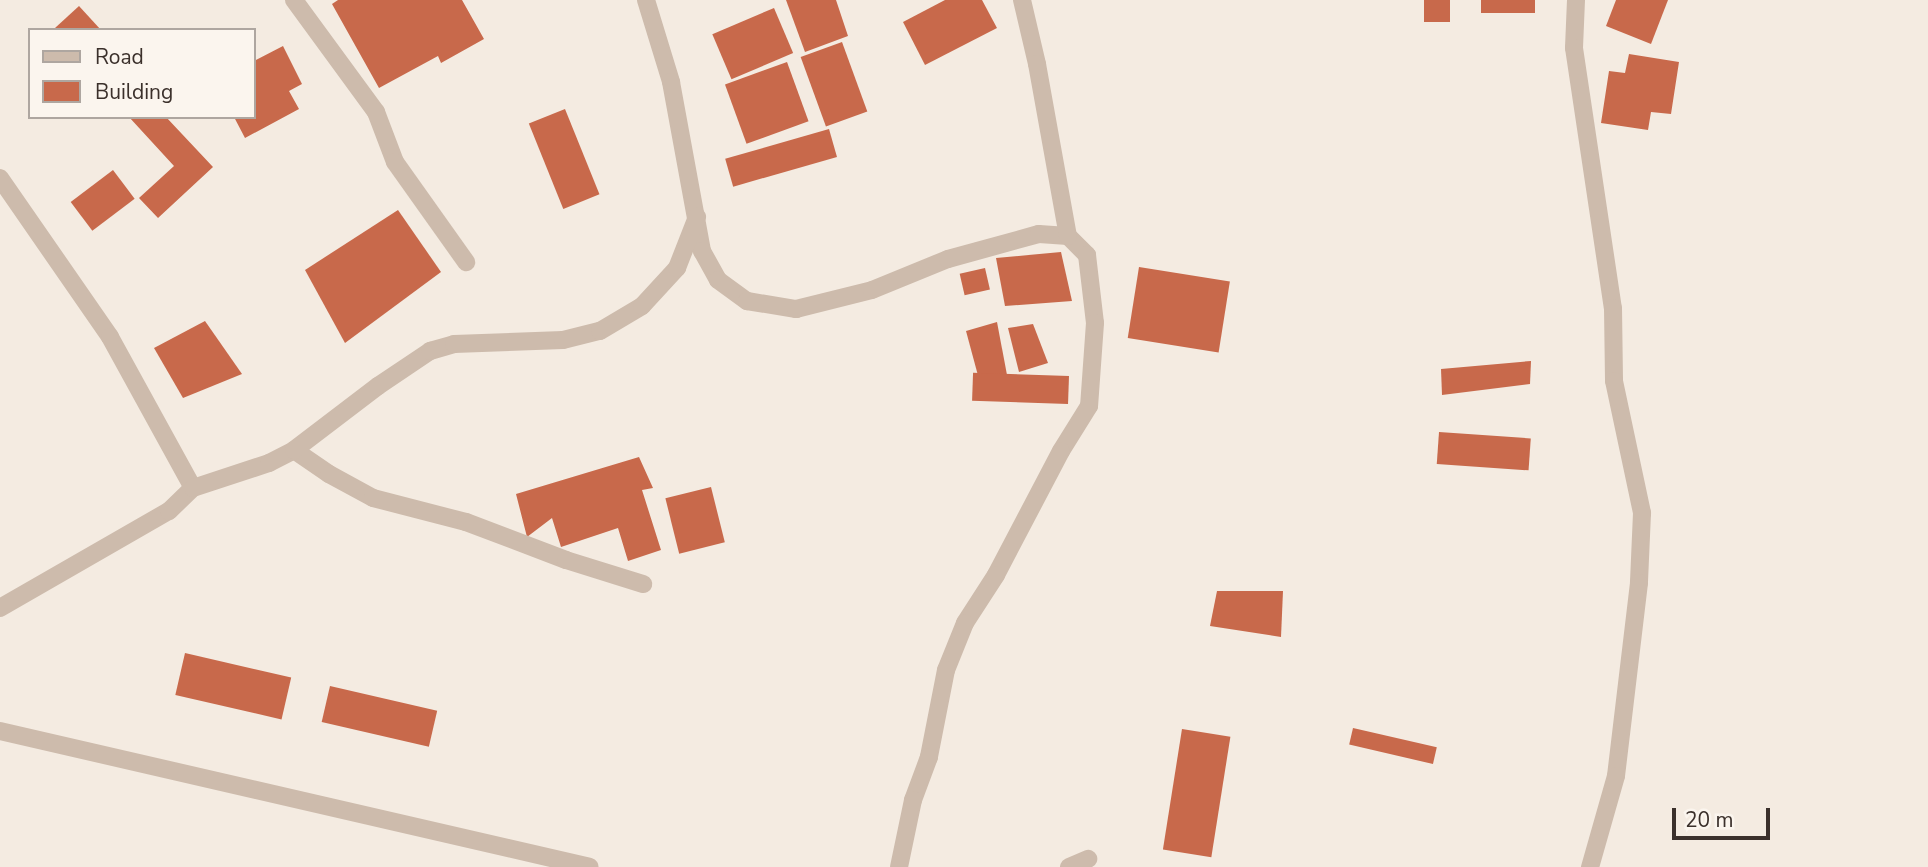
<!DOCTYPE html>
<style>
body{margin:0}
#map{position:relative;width:1928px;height:867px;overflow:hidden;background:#f4ebe1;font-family:"Nunito Sans",sans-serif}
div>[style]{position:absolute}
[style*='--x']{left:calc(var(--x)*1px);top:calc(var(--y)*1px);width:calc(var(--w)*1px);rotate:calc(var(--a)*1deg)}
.building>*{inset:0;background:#c8694b;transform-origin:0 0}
.minor>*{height:18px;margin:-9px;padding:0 9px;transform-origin:9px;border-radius:9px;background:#cdbbac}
span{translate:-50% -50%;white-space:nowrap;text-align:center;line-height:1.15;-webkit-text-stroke:5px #fbf5ee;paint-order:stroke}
.legend{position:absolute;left:28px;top:28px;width:228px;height:91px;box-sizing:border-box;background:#fbf5ee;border:2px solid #aea6a0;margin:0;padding:9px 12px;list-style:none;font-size:21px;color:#3b302b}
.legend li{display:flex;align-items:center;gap:14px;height:35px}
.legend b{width:35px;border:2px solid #aea6a0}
.scale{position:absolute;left:1672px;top:808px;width:98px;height:32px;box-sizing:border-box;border:4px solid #3b302b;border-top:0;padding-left:9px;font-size:21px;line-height:24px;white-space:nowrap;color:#3b302b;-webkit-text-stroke:5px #fbf5ee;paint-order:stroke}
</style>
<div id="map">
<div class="building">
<i style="clip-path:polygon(338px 0,462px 0,484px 39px,441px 63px,438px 56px,379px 88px,332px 4px)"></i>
<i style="clip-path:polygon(786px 0,836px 0,848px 36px,805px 52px)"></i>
<i style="clip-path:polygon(945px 0,982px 0,997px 28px,925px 65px,903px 22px)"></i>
<i style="left:1424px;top:0;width:26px;height:22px"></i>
<i style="left:1481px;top:0;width:54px;height:13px"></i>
<i style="clip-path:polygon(1616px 0,1668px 0,1651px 44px,1606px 26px)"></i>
<i style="clip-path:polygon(79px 6px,101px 30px,57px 30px,55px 28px)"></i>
<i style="left:774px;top:8px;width:49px;height:67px;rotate:67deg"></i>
<i style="left:842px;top:42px;width:74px;height:44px;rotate:70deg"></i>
<i style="clip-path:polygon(283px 46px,302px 84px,289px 91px,299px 109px,245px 138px,234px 117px,254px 117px,254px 61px)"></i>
<i style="clip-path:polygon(1629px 54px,1679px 62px,1671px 114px,1651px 112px,1648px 130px,1601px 123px,1609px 71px,1625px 73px)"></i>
<i style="left:787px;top:62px;width:63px;height:66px;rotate:70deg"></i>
<i style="left:565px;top:109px;width:92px;height:39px;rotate:68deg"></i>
<i style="clip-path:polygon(129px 117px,166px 117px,213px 167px,158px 218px,139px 198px,174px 166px)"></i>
<i style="left:829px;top:129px;width:29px;height:108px;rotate:74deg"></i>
<i style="left:113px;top:170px;width:36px;height:53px;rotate:53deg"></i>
<i style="clip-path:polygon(398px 210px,441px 272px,345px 343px,305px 270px)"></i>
<i style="clip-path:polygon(1061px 252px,1072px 301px,1005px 306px,996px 258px)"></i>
<i style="left:1139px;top:267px;width:92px;height:72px;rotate:9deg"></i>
<i style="left:985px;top:268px;width:22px;height:26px;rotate:77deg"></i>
<i style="clip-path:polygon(205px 321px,242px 374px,183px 398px,154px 348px)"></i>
<i style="clip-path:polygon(997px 322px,1007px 375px,980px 383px,966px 331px)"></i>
<i style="clip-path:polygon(1033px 324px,1048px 363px,1019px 372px,1008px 328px)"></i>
<i style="clip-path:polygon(1531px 361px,1530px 384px,1442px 395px,1441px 369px)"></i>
<i style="left:1069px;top:376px;width:28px;height:96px;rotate:92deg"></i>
<i style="left:1439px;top:432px;width:92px;height:32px;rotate:4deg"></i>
<i style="clip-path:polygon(639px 457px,653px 488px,642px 490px,661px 550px,628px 561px,618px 528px,561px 547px,552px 518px,527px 537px,516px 494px)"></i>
<i style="left:711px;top:487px;width:57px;height:47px;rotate:76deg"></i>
<i style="clip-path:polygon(1217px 591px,1283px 591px,1281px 637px,1210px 626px)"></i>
<i style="left:185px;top:653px;width:109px;height:43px;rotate:13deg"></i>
<i style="left:330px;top:686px;width:110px;height:37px;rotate:13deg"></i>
<i style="left:1353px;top:728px;width:86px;height:17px;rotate:13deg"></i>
<i style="left:1182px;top:729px;width:49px;height:122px;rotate:9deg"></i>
</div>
<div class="minor">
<i style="--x:294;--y:0;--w:139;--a:53.8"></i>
<i style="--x:376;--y:112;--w:53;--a:69.2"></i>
<i style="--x:395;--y:162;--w:123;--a:54.6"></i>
<i style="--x:646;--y:0;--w:86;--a:73"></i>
<i style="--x:671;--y:82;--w:172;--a:79.6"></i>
<i style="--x:702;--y:251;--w:33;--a:61"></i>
<i style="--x:718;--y:280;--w:36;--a:36"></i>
<i style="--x:747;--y:301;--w:50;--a:9.3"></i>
<i style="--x:796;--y:309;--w:78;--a:-14"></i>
<i style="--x:872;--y:290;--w:82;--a:-22.2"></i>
<i style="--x:948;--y:259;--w:94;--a:-15.4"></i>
<i style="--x:1039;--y:234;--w:29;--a:4"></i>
<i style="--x:1068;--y:236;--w:27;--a:45"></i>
<i style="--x:1087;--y:255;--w:68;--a:83.3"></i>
<i style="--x:1095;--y:323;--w:83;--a:94.1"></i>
<i style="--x:1089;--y:406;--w:53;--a:121.9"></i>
<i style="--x:1061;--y:451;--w:140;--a:117.7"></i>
<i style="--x:996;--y:575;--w:57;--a:122.9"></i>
<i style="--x:965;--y:623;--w:51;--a:112"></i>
<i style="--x:946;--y:670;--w:89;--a:101.1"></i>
<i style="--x:929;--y:757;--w:46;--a:110.4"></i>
<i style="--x:913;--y:800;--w:68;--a:101.8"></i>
<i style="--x:1022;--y:0;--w:66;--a:76.8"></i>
<i style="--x:1037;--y:64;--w:175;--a:79.8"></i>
<i style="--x:1576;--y:0;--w:48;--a:92.4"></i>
<i style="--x:1574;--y:48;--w:263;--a:81.5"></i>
<i style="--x:1613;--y:308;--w:73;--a:89.2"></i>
<i style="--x:1614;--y:381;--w:135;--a:78"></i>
<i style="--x:1642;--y:513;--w:70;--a:92.5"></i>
<i style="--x:1639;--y:583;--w:194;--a:96.8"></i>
<i style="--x:1616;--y:776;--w:95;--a:105.9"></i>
<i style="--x:0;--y:178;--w:193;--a:55.3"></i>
<i style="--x:110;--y:337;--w:172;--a:61.2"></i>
<i style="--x:294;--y:450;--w:42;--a:34.4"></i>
<i style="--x:329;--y:474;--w:50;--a:28.6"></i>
<i style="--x:373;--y:498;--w:96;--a:14.5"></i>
<i style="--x:466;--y:522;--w:107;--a:20.8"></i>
<i style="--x:566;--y:560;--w:81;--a:17.3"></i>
<i style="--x:0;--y:608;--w:195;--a:-29.9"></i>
<i style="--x:169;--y:511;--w:33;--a:-44"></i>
<i style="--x:193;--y:488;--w:80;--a:-18.2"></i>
<i style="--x:269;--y:463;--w:28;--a:-27"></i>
<i style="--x:294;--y:450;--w:106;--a:-37.3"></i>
<i style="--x:378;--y:386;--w:63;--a:-33.9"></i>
<i style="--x:430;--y:351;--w:25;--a:-16"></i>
<i style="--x:454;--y:344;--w:109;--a:-2.1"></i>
<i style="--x:563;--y:340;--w:38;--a:-14"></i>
<i style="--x:600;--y:331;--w:49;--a:-30.8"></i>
<i style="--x:642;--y:306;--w:52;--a:-47.4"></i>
<i style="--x:677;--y:268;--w:55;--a:-68.6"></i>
<i style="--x:0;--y:731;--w:605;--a:12.98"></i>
<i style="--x:1069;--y:867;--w:21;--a:-23"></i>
</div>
<ul class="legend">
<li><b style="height:9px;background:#cdbbac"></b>Road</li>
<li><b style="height:19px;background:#c8694b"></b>Building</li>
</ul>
<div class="scale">20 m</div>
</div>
